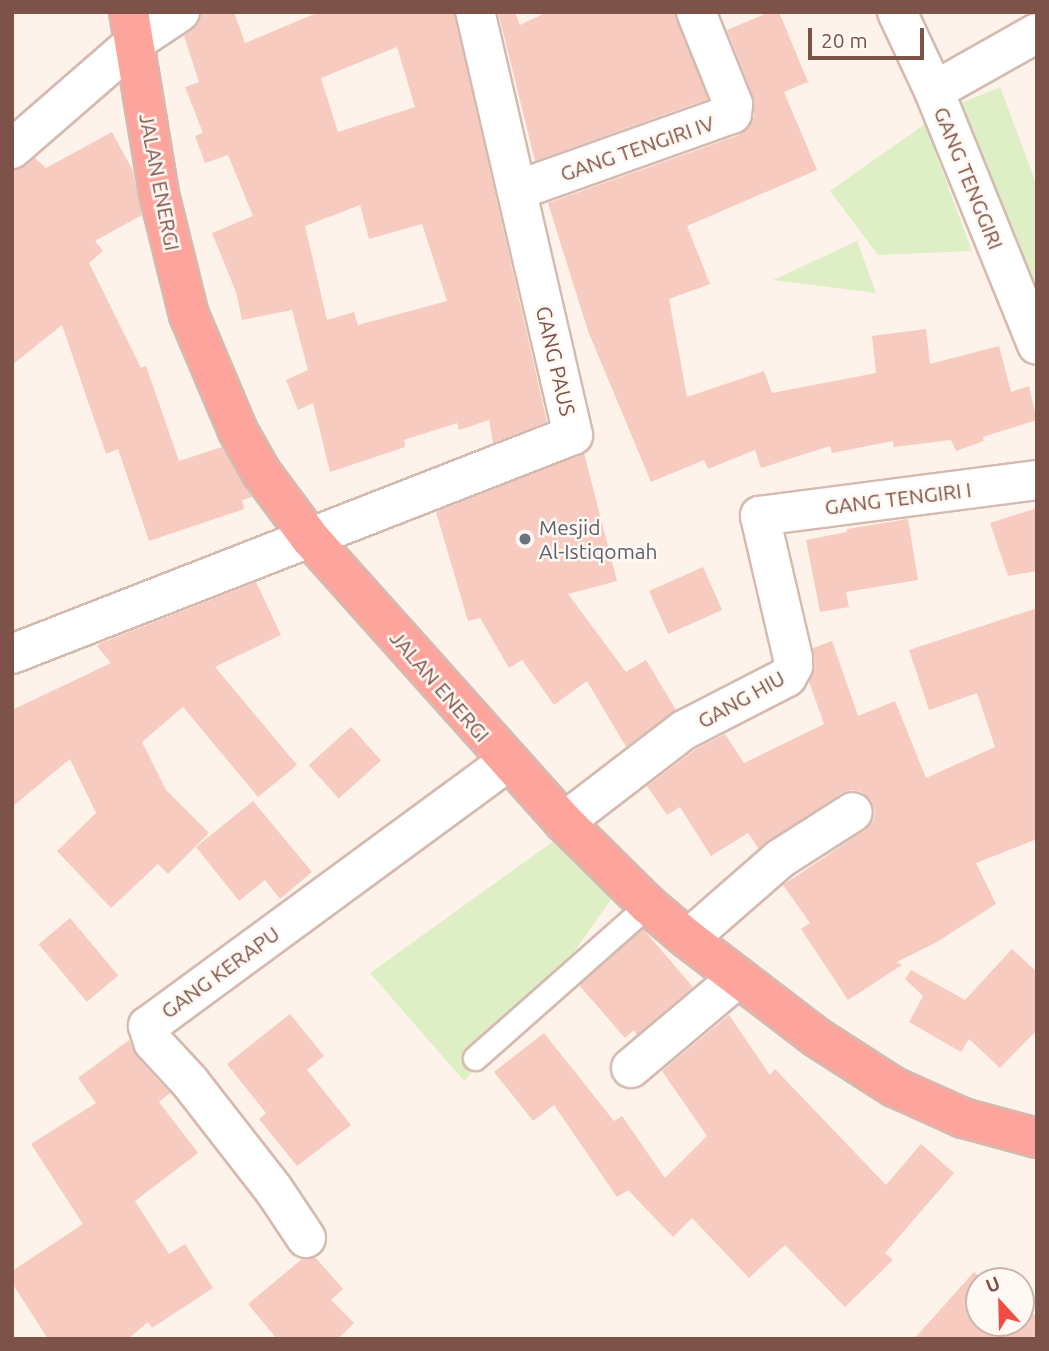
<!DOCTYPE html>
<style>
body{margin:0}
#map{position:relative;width:1049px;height:1351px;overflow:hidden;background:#fef3ea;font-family:Ubuntu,sans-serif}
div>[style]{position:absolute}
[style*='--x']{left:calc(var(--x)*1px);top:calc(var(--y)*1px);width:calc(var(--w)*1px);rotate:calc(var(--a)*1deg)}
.green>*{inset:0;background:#deefc6}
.building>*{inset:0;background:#f7cbbf;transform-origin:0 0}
.roads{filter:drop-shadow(2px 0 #d5bab0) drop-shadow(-2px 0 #d5bab0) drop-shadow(0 2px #d5bab0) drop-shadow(0 -2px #d5bab0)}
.lane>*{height:23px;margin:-11.5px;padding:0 11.5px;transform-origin:11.5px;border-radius:11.5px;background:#fff}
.street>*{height:38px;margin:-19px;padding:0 19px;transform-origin:19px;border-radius:19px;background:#fff}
.highway>*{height:38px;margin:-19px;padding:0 19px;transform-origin:19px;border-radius:19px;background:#fda49c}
.dots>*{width:19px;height:19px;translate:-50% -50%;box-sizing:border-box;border:4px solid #fff8f3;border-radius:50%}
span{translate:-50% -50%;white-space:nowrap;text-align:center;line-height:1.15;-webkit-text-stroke:5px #fff8f3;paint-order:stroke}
.street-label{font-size:21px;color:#7d5349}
.worship-label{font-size:21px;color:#5b616d}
.left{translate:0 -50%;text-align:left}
.frame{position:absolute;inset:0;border:14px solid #7d5349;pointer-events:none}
.north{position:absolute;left:965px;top:1267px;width:70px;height:70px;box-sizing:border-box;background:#fff8f3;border:2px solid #cbb6af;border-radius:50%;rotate:338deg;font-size:19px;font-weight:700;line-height:28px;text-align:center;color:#7d5349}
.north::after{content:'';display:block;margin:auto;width:24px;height:32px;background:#f24d45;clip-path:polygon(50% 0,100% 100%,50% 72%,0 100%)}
.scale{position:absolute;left:808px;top:28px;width:116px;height:32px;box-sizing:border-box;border:4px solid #7d5349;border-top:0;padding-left:9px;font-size:21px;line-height:24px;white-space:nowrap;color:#7d5349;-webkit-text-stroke:5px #fff8f3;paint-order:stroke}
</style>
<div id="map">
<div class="green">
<i style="clip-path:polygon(1000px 87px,1037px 186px,1037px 297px,954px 106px)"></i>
<i style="clip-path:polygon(925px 124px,972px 251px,878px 255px,830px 191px)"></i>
<i style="clip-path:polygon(857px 241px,876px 293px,773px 280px)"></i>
<i style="clip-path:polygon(568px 831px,617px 891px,548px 989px,464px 1081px,370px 973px)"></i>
</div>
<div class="building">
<i style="clip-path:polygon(evenodd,202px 12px,234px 12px,245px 43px,319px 12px,454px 12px,547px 422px,493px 443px,489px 420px,459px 430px,457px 423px,404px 440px,405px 447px,330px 472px,313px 403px,298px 410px,286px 380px,308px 370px,292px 310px,242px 320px,236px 292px,212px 233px,253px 216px,228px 155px,205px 163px,195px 136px,203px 133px,185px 87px,199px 82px,184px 36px,199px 22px,202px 12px,397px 47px,415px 107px,338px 132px,321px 78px,397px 47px,202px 12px,360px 205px,369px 239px,422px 224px,447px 301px,358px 325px,354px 312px,327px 320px,305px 226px,360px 205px)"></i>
<i style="clip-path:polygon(498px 12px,515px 12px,520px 25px,547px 12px,675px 12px,708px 99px,535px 161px)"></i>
<i style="clip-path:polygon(770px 12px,779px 12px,808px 82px,784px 92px,817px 170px,687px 226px,710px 284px,669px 299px,687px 397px,764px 371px,772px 393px,876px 373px,872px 336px,926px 329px,930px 364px,999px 346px,1011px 392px,1029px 386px,1037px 420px,983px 437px,984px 441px,956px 451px,951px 440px,894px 447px,893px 441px,832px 453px,830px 446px,761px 468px,755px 450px,708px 469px,704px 460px,651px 482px,588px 331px,548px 203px,739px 135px,749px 128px,754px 116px,753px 96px,727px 30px)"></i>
<i style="clip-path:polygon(112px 132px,133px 171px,142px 215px,95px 241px,103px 251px,89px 263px,141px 368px,146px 366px,179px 461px,222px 447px,252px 497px,242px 500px,244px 509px,149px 541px,118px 449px,106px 454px,62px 325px,12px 365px,12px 170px,26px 166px,35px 158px,46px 168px)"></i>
<i style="clip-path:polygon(584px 453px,617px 581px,568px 594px,626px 672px,646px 660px,676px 710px,626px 747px,587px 681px,554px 705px,522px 660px,509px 668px,480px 618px,468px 621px,436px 512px)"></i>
<i style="clip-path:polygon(1037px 508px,1037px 571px,1008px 576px,990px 523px)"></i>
<i style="clip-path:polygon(908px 519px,918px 580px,846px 592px,849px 607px,820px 612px,806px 540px,847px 532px,847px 529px)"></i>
<i style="left:703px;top:567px;width:47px;height:59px;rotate:66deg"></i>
<i style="clip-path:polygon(256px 582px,281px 635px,215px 667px,297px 765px,258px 797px,183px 707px,142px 742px,166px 790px,209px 833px,168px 874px,158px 864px,111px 908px,57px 851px,96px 813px,70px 759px,12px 807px,12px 710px,111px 663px,97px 646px,101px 643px)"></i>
<i style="clip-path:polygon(1037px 608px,1037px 839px,976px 863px,996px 904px,937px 942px,897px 962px,902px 965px,848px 1000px,801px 929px,810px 923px,783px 885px,865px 830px,873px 821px,875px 812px,871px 800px,862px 792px,851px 790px,842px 793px,759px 849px,748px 833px,711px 856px,680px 807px,667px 815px,647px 786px,696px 749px,725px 734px,744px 763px,824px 724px,809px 682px,815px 667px,813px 648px,832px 641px,858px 716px,895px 701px,926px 778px,995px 747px,977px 693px,929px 710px,909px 650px)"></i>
<i style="left:351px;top:727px;width:45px;height:57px;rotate:48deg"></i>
<i style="clip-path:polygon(253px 801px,312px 872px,280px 899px,265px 880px,239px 901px,196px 847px)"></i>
<i style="left:70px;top:918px;width:75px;height:41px;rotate:50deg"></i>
<i style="clip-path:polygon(643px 929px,693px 987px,637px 1035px,634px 1030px,625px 1038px,579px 985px)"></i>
<i style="clip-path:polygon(1012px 949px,1037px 972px,1037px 1030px,1000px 1068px,969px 1039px,961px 1052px,909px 1022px,923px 996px,905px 979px,911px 970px,965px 1000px)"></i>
<i style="clip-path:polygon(290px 1014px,324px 1056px,307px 1070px,351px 1125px,297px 1166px,259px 1119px,266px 1113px,227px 1064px)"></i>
<i style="clip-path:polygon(729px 1015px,770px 1075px,775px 1069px,886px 1185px,921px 1144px,954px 1173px,885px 1253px,893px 1260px,845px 1307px,785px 1245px,749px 1278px,692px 1218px,673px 1237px,628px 1190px,617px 1197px,554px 1105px,533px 1121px,494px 1072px,544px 1033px,614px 1121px,622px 1116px,665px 1178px,707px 1136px,662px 1071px)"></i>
<i style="clip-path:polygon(129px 1040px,137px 1057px,170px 1093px,159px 1102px,198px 1153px,135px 1201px,169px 1254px,185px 1244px,213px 1288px,152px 1328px,148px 1322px,128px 1339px,48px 1339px,12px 1283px,12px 1271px,83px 1224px,31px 1144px,96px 1103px,78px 1078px)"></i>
<i style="clip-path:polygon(315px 1257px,343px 1289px,331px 1300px,354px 1323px,338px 1339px,277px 1339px,248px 1304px,302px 1259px)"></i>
<i style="clip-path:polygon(974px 1272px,985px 1281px,979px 1281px,979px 1323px,1021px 1323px,1021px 1306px,1037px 1316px,1037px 1339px,914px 1339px)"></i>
</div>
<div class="roads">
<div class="lane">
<i style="--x:475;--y:1058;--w:231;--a:-41.5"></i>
</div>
<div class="street">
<i style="--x:897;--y:12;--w:87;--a:64.9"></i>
<i style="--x:934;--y:91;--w:274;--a:67.9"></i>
<i style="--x:934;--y:91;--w:118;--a:-29.4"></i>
<i style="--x:12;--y:149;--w:163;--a:-41"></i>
<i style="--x:135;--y:42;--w:54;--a:-33.7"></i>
<i style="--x:518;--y:190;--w:227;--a:-19.6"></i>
<i style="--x:732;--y:114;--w:10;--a:-84"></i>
<i style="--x:733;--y:104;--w:99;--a:-111.9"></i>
<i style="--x:12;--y:654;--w:602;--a:-21.32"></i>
<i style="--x:573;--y:435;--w:434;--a:-103"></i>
<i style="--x:564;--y:822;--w:151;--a:-37.5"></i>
<i style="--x:684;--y:730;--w:116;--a:-27.2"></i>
<i style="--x:787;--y:677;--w:13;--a:-61"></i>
<i style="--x:793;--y:666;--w:8;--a:-90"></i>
<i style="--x:793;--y:658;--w:146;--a:-103.1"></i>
<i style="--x:760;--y:516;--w:279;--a:-7.4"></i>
<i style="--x:688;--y:939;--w:123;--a:-41.1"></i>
<i style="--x:781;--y:858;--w:85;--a:-32.6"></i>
<i style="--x:631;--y:1068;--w:140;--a:-40.1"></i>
<i style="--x:306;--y:1238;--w:58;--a:-123.7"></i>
<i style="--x:274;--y:1190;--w:137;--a:-127.9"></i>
<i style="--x:190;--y:1082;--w:54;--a:-132.8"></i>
<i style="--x:153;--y:1042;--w:17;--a:-107"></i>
<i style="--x:148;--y:1026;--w:446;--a:-36.3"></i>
</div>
<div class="highway">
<i style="--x:129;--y:12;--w:184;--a:80.6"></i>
<i style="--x:159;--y:194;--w:125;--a:76.1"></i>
<i style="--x:189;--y:315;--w:126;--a:67.1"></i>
<i style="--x:238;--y:431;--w:47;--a:60.7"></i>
<i style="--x:261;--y:472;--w:82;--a:53.4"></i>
<i style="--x:310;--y:538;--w:381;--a:48.2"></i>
<i style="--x:564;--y:822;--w:118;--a:44.7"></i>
<i style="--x:648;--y:905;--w:52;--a:40.4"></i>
<i style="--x:688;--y:939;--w:161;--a:37.4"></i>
<i style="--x:816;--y:1037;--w:93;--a:32.7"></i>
<i style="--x:894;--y:1087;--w:76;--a:24.2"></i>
<i style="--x:963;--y:1118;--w:77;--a:15.1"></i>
</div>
</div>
<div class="dots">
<i style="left:525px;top:539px;background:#6b7280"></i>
</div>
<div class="street-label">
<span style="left:637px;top:148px;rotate:-19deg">GANG TENGIRI IV</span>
<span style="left:969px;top:178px;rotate:68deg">GANG TENGGIRI</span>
<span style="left:160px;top:182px;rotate:79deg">JALAN ENERGI</span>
<span style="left:556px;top:361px;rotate:77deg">GANG PAUS</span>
<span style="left:898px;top:498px;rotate:-7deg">GANG TENGIRI I</span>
<span style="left:440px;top:686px;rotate:49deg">JALAN ENERGI</span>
<span style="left:741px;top:699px;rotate:-29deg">GANG HIU</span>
<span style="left:220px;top:972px;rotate:-36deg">GANG KERAPU</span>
</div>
<div class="worship-label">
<span class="left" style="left:539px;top:539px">Mesjid<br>Al-Istiqomah</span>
</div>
<div class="frame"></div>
<div class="north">U</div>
<div class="scale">20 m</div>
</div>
